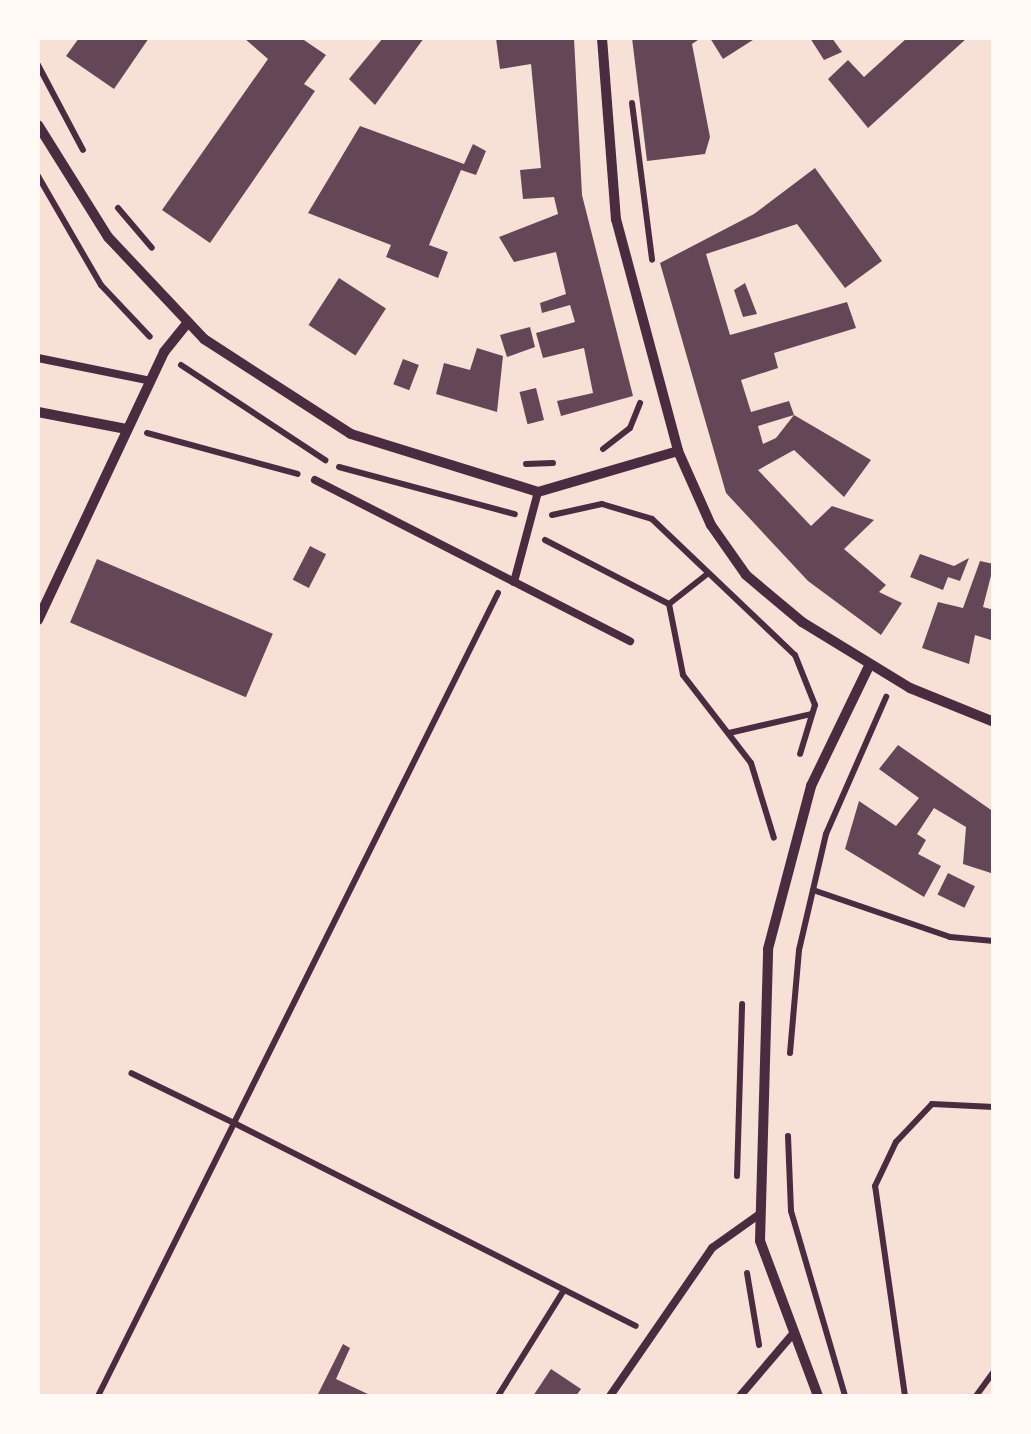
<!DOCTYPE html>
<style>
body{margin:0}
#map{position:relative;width:1031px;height:1434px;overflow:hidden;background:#f7e1d7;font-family:"Fira Sans Condensed",sans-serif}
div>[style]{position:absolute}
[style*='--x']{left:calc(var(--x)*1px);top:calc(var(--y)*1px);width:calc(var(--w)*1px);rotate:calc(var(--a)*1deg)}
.building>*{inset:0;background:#644757;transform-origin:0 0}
.path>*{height:6px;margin:-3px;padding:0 3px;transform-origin:3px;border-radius:3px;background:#4a2c40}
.service>*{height:8px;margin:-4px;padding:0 4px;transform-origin:4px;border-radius:4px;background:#4a2c40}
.minor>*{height:10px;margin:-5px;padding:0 5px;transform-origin:5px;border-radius:5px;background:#4a2c40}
span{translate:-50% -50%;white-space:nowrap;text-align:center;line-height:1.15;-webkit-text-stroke:8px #fffaf5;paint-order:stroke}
.frame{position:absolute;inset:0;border:40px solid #fffaf5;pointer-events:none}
</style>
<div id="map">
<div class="building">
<i style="clip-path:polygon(79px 38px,149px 38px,114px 89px,66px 56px)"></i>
<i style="clip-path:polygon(244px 38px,301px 38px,326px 55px,304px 84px,315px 91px,210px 243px,162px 210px,268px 59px)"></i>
<i style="clip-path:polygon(383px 38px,424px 38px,375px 105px,349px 79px)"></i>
<i style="clip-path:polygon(496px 38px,574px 38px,582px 195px,633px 396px,561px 416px,557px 401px,593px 393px,584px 348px,543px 358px,536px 333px,575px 322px,570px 305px,542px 313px,540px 303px,566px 294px,556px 252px,514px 262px,499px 237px,558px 214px,554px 197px,523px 199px,520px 170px,541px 168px,531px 64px,500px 69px)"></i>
<i style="clip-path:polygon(632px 38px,701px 38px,692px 44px,710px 137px,705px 154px,647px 161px)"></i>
<i style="clip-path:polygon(710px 38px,756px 38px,723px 59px)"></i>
<i style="clip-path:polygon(810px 38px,832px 38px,842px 52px,824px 60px)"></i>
<i style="clip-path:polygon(907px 38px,967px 38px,868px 128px,828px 79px,848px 60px,864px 77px)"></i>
<i style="clip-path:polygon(360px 126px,464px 164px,473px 144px,486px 151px,476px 175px,461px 170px,429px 245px,448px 252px,438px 278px,386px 257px,391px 245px,308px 213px)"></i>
<i style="clip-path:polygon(evenodd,815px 168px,882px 261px,845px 288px,797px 224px,706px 254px,730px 335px,847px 302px,856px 328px,774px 353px,778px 368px,741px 380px,751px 412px,789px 401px,794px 415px,871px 460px,844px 497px,794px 450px,758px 470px,811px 526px,832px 506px,874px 520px,844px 549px,886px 585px,879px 592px,902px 603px,881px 635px,808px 581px,726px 493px,660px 263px,754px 214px,815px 168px,794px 415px,776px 438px,763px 444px,758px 426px,794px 415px)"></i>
<i style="left:339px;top:278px;width:56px;height:56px;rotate:33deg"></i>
<i style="clip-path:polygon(745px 283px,757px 314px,743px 317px,734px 290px)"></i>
<i style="clip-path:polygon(530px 327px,535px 347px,507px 357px,500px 335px)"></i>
<i style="clip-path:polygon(477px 348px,503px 356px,497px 412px,436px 394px,444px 363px,470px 370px)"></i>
<i style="left:403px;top:359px;width:17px;height:27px;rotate:21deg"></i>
<i style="left:536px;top:388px;width:33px;height:17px;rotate:76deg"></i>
<i style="left:310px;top:546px;width:18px;height:38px;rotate:27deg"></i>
<i style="clip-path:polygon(920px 554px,954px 566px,969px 558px,960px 581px,948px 577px,943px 590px,910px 577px)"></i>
<i style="left:97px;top:559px;width:191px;height:69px;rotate:23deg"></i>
<i style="clip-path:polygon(980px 561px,994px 564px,983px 607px,994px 610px,994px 641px,975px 635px,969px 664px,922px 648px,938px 602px,963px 608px)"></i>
<i style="clip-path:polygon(898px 745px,994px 812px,994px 874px,963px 864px,966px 827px,934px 808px,917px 834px,926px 840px,918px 854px,941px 866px,924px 897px,845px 849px,859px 801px,896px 826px,919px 798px,879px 769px)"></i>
<i style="left:948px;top:873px;width:30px;height:24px;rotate:26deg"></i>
<i style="clip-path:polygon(343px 1344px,350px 1348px,336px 1379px,372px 1396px,317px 1396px)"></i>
<i style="clip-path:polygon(551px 1369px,581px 1389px,576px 1396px,533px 1396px)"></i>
</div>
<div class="path">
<i style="--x:38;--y:65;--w:96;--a:62.1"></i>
<i style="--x:632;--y:103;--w:158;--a:82.7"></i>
<i style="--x:38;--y:176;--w:126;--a:60"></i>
<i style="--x:101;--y:285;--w:71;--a:46.7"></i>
<i style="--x:118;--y:208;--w:52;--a:49.6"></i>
<i style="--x:181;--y:365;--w:173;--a:33.4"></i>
<i style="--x:147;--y:433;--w:156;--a:15.2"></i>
<i style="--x:603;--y:449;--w:34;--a:-38"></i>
<i style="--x:630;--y:428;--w:27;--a:-68"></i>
<i style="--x:526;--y:464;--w:27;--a:-2"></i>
<i style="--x:339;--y:467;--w:182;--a:15"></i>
<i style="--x:552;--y:515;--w:51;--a:-12.4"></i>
<i style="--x:602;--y:504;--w:52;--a:16.7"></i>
<i style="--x:652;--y:519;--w:197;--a:43.6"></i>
<i style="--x:795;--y:655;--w:54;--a:68.2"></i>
<i style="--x:815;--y:705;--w:51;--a:107"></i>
<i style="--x:545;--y:540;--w:140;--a:27.3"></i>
<i style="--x:669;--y:604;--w:72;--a:78.8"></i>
<i style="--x:683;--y:675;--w:111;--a:52.3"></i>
<i style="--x:751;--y:763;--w:78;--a:73"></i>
<i style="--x:498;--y:593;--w:592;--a:116.48"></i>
<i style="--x:234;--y:1123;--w:450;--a:26.8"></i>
<i style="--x:669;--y:604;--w:47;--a:-38.1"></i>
<i style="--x:729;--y:733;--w:84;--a:-13"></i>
<i style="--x:813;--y:890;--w:145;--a:18.9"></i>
<i style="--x:950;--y:937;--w:44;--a:5.2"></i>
<i style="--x:790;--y:1053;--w:103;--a:-85"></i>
<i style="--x:799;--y:950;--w:119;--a:-76.9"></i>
<i style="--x:826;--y:834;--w:150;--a:-66.3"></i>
<i style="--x:788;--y:1136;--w:75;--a:87.7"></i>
<i style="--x:791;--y:1211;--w:193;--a:73.7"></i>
<i style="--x:737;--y:1176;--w:172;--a:-88.3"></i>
<i style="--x:747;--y:1273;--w:73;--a:80.5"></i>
<i style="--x:98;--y:1396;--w:305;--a:-63.5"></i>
<i style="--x:234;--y:1123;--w:114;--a:-154.1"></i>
<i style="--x:498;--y:1396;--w:125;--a:-58.1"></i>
<i style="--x:905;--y:1396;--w:212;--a:-98.1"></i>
<i style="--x:875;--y:1186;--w:49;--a:-64.5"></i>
<i style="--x:896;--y:1142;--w:52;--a:-46.5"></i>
<i style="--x:932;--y:1104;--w:62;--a:2.8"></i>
<i style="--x:976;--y:1396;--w:31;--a:-54"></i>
</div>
<div class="service">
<i style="--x:38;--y:358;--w:115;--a:11.5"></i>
<i style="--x:315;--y:480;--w:354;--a:27.1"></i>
<i style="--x:514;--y:582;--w:93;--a:-75.1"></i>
<i style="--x:610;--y:1396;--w:180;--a:-55.4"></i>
<i style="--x:712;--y:1248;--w:60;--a:-35.5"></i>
<i style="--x:740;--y:1396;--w:80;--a:-49.6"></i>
</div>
<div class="minor">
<i style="--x:602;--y:38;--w:182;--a:85.6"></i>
<i style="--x:616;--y:219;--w:240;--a:75"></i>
<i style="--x:678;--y:451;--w:81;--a:66"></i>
<i style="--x:711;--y:525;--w:61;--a:55"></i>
<i style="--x:746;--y:575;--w:73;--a:40"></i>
<i style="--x:802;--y:622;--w:127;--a:31.4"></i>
<i style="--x:910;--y:688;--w:91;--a:22"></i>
<i style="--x:38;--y:125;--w:132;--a:58"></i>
<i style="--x:108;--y:237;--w:140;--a:46.7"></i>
<i style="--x:204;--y:339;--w:175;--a:32.9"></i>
<i style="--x:351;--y:434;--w:196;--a:17.2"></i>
<i style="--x:538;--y:492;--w:146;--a:-16.3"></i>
<i style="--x:38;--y:412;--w:90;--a:10.9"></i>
<i style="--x:38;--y:620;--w:296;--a:-64.8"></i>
<i style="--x:164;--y:352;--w:38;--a:-51"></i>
<i style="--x:818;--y:1396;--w:165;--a:-110.5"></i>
<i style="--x:760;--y:1241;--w:292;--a:-88.4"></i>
<i style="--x:768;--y:949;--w:169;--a:-75.2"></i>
<i style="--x:811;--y:786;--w:133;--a:-64.2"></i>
</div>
<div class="frame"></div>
</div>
